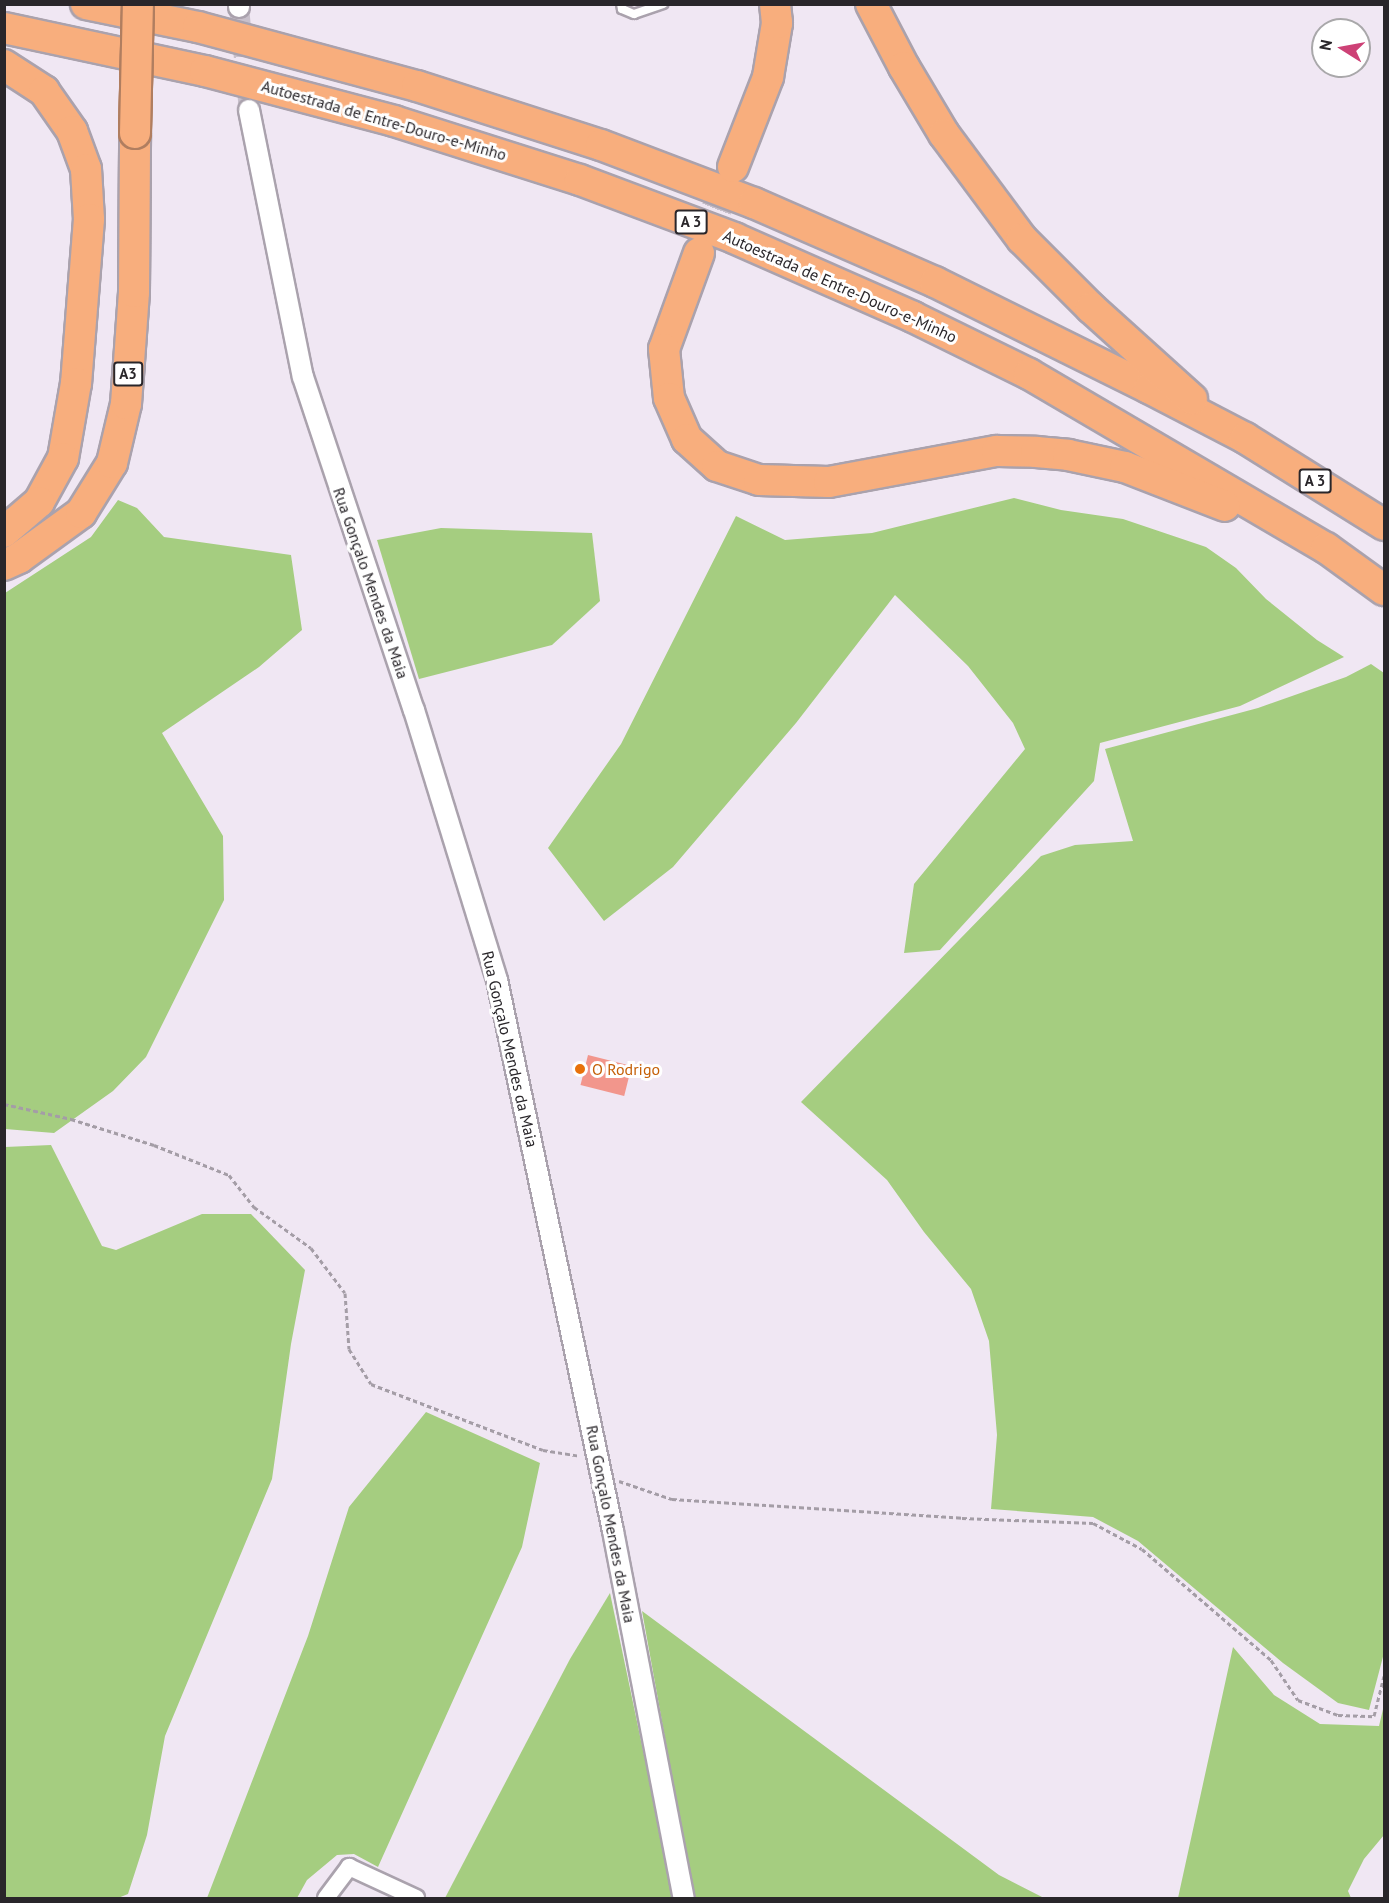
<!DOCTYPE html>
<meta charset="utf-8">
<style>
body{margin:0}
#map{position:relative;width:1389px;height:1903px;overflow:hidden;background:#f0e7f3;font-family:"PT Sans",sans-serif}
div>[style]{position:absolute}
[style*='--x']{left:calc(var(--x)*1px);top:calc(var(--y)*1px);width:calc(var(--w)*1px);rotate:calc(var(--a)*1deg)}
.green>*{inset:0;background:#a5cd80}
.building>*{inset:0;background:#f2968c;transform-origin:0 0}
.tertiary-tunnel>*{height:20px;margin-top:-10px;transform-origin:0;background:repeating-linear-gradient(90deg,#c8c0cb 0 20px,transparent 0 30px)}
.motorway-tunnel>*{height:30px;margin-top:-15px;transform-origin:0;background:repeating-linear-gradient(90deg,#c8c0cb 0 30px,transparent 0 45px)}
.path>*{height:3px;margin-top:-1.5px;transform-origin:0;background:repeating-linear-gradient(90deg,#a49da6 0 4.5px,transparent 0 7.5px)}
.roads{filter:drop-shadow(2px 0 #aaa2ad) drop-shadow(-2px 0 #aaa2ad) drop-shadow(0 2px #aaa2ad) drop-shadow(0 -2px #aaa2ad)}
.service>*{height:8px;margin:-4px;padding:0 4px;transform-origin:4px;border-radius:4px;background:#fff}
.minor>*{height:16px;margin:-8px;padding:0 8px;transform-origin:8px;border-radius:8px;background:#fff}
.tertiary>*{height:20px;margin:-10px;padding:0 10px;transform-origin:10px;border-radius:10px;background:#fff}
.motorway>*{height:30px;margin:-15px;padding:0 15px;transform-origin:15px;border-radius:15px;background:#f8ae7d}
.bridges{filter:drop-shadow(2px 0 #b07e60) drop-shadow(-2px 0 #b07e60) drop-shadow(0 2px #b07e60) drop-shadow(0 -2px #b07e60)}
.motorway-bridge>*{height:30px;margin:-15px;padding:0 15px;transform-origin:15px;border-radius:15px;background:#f8ae7d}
.dots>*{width:16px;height:16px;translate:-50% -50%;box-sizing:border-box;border:3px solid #fff;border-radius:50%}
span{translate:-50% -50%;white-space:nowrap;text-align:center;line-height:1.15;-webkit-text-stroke:6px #fff;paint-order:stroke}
.shield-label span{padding:2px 4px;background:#fff;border:2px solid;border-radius:4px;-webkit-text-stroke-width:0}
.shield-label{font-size:15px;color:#29262a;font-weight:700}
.street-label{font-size:16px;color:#29262a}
.food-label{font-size:16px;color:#c56008}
.left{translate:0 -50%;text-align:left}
.frame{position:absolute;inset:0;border:6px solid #29262a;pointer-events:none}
.north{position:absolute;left:1311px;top:18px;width:60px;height:60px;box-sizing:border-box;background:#fff;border:2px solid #a9a8aa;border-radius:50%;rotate:281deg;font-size:16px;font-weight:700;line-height:24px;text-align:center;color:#29262a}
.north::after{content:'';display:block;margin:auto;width:21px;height:27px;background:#cd4176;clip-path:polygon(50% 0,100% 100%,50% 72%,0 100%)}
</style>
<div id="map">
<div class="green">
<i style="clip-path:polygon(1014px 498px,1061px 510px,1123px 519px,1206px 547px,1236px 568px,1266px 599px,1317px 640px,1344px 657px,1240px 706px,1100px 743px,1094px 781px,940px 950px,904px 953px,914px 884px,1025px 749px,1013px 723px,968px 666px,895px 595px,796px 723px,673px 867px,604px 921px,548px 848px,621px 744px,736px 516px,785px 540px,872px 533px)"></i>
<i style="clip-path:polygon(118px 500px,137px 508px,164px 537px,291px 555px,302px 630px,259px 667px,162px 733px,223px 836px,224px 900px,146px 1057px,113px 1091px,54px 1133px,5px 1129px,5px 593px,91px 537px)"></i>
<i style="clip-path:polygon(441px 528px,592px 533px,600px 601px,552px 645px,419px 679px,377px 540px)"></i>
<i style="clip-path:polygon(1371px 664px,1384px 673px,1384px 1653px,1369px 1710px,1338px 1703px,1283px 1663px,1138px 1541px,1093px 1517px,991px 1509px,997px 1435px,989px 1341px,971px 1289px,924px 1232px,887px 1180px,801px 1102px,1041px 856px,1075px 845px,1133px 841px,1105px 749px,1258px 708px,1346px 677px)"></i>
<i style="clip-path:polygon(51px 1145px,102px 1246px,116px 1250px,202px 1214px,251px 1214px,305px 1270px,291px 1344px,272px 1479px,165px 1736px,147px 1835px,128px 1894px,118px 1898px,5px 1898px,5px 1147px)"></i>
<i style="clip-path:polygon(426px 1412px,540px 1463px,522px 1547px,378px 1867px,354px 1854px,337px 1855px,307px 1880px,297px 1898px,207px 1898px,308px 1636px,349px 1507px)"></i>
<i style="clip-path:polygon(610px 1593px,674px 1898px,445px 1898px,570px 1659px)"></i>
<i style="clip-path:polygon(642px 1611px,999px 1875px,1044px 1898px,694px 1898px)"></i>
<i style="clip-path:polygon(1233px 1647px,1274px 1695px,1320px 1724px,1379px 1726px,1384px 1705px,1384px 1835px,1364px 1859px,1348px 1891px,1351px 1898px,1178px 1898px)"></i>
</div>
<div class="building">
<i style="left:588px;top:1055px;width:45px;height:31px;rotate:14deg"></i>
</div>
<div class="tertiary-tunnel">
<i style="--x:239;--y:7;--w:103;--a:84.5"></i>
</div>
<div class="motorway-tunnel">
<i style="--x:700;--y:251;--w:90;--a:-68.6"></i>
</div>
<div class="path">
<i style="--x:4;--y:1104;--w:69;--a:12.6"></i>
<i style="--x:71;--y:1119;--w:87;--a:17.4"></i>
<i style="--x:154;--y:1145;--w:81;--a:21.8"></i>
<i style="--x:229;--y:1175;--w:41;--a:52"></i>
<i style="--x:254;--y:1207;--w:70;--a:35.7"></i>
<i style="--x:311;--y:1248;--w:56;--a:52.9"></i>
<i style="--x:345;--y:1293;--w:56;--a:85.9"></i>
<i style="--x:349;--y:1349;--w:41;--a:57.8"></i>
<i style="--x:371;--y:1384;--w:184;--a:21"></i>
<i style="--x:543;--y:1450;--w:36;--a:9"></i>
<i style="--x:619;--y:1481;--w:56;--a:18.8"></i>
<i style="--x:672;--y:1499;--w:291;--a:3.7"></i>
<i style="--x:962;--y:1518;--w:131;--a:2.2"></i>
<i style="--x:1093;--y:1523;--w:55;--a:28"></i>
<i style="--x:1142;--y:1549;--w:170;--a:40.7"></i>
<i style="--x:1271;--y:1660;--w:48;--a:56"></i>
<i style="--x:1298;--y:1700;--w:43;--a:20.6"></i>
<i style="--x:1338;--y:1715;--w:36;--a:2"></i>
<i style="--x:1374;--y:1716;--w:41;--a:-76"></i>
</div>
<div class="roads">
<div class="service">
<i style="--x:621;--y:4;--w:5;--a:79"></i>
<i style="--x:622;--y:9;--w:13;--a:23"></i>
<i style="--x:634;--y:14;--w:31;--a:-19"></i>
</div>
<div class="minor">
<i style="--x:326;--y:1898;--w:39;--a:-53"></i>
<i style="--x:349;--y:1867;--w:74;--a:24.8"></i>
</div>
<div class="tertiary">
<i style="--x:239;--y:4;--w:3;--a:90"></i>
<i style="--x:249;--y:110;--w:272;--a:78.6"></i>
<i style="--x:303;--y:377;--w:351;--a:71.6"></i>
<i style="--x:414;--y:710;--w:282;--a:72.9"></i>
<i style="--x:497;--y:980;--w:563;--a:78.11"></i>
<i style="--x:613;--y:1531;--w:374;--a:79.1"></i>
</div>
<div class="motorway">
<i style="--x:86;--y:4;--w:114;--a:11.6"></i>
<i style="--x:198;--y:27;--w:227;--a:15.1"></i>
<i style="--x:417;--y:86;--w:193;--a:17.8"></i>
<i style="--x:601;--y:145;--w:164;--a:20.8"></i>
<i style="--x:754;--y:203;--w:197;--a:23.6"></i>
<i style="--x:935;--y:282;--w:239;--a:26.4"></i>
<i style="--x:1149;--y:388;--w:108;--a:27.5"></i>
<i style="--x:1245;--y:438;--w:164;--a:32"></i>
<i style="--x:871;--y:4;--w:71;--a:62.4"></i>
<i style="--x:904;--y:67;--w:78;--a:59.2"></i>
<i style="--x:944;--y:134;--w:131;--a:53.4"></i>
<i style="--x:1022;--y:239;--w:98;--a:45"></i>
<i style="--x:1091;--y:308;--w:136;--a:42"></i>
<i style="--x:4;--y:28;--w:206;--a:12.1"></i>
<i style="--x:205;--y:71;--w:196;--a:14.8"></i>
<i style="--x:394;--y:121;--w:195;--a:17.6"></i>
<i style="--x:580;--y:180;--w:165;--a:20.6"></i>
<i style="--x:734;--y:238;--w:196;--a:23.8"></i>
<i style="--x:913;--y:317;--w:129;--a:26.2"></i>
<i style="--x:1029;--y:374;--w:344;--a:30.4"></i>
<i style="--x:1326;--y:548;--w:72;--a:35.9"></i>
<i style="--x:4;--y:65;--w:48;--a:33"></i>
<i style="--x:44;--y:91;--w:49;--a:55"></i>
<i style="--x:72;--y:131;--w:40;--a:69.8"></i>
<i style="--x:86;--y:169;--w:50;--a:86.6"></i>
<i style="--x:89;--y:219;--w:165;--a:94.5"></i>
<i style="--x:76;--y:383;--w:76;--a:99.8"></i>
<i style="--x:63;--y:458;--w:50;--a:118.6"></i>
<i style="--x:39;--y:502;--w:46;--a:139.4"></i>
<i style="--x:733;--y:167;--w:97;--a:-68.7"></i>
<i style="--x:768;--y:77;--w:55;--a:-80.5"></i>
<i style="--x:777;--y:23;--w:19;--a:-96"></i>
<i style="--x:699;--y:253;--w:102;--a:110"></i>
<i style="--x:664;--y:349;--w:49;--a:84.2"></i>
<i style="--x:669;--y:398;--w:45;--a:66.3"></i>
<i style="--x:687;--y:439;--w:40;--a:42"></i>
<i style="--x:717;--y:466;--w:44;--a:18.4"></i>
<i style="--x:759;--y:480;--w:70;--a:1.6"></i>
<i style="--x:829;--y:482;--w:171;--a:-10.5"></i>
<i style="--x:997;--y:451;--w:39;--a:1"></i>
<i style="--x:1036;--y:452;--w:32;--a:5"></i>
<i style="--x:1068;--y:455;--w:58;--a:11.9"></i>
<i style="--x:1125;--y:467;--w:107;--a:21.3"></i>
<i style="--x:4;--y:565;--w:17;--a:-25"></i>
<i style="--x:19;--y:558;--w:77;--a:-36"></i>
<i style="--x:81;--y:513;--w:59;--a:-58.2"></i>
<i style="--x:112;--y:463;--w:61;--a:-76.7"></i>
<i style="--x:126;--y:404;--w:112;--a:-85.9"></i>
<i style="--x:134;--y:292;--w:159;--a:-89.6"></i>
</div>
</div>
<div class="bridges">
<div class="motorway-bridge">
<i style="--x:135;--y:133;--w:129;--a:-88.7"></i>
</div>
</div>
<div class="dots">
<i style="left:580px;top:1069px;background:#e8710a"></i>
</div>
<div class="shield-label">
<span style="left:691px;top:222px">A 3</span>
<span style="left:128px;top:374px">A3</span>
<span style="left:1315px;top:481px">A 3</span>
</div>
<div class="street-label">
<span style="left:384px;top:120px;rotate:16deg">Autoestrada de Entre-Douro-e-Minho</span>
<span style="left:840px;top:286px;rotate:24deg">Autoestrada de Entre-Douro-e-Minho</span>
<span style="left:371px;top:583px;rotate:71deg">Rua Gonçalo Mendes da Maia</span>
<span style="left:510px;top:1049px;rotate:77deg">Rua Gonçalo Mendes da Maia</span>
<span style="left:611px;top:1524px;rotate:79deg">Rua Gonçalo Mendes da Maia</span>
</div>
<div class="food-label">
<span class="left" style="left:592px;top:1069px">O Rodrigo</span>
</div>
<div class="frame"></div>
<div class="north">N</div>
</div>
